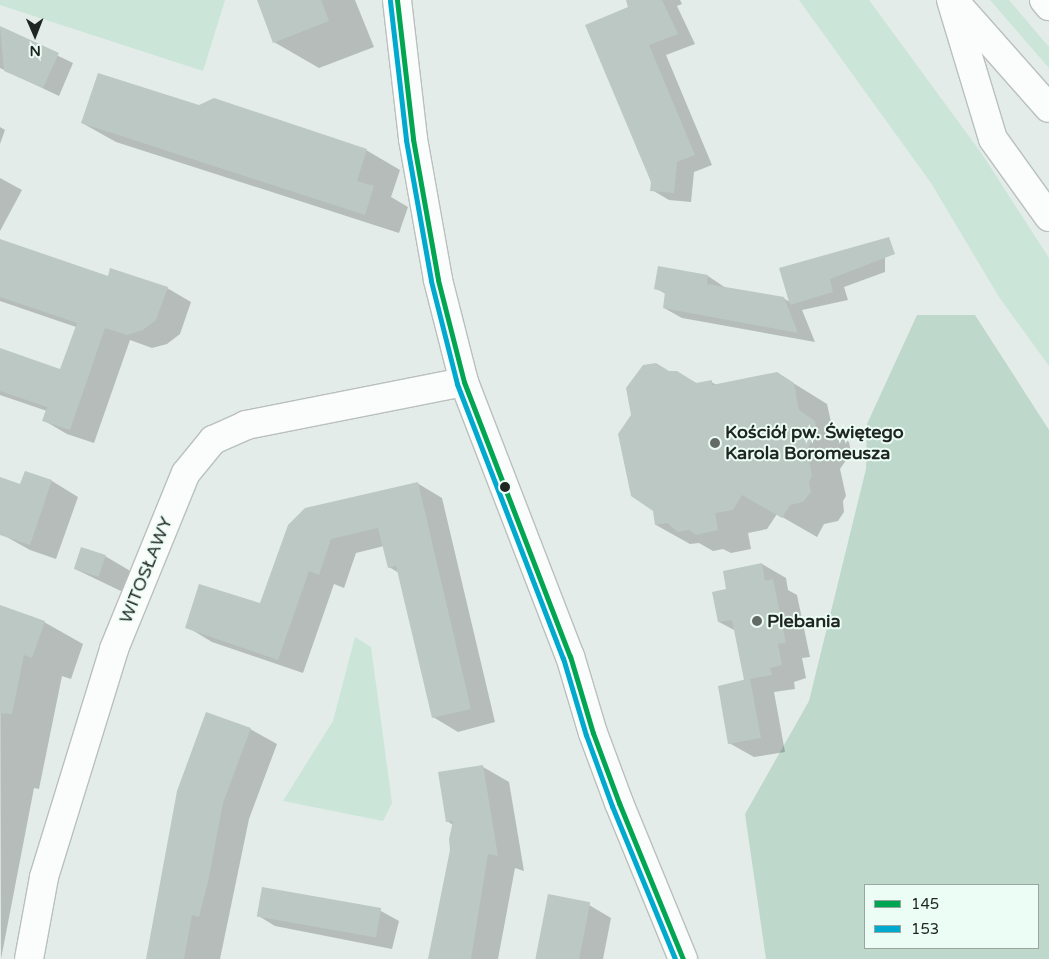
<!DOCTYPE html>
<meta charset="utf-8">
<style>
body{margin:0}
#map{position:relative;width:1049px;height:959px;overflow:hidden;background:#e3ece8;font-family:"Varela Round",sans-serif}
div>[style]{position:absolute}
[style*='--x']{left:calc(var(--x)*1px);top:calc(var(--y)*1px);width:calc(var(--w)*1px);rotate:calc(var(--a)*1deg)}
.green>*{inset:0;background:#cbe5d9}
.forest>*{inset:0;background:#bed8cc}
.shadow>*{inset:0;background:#0003}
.building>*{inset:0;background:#bcc8c3;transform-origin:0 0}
.roads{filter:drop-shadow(1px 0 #b9c0bd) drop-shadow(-1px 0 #b9c0bd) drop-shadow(0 1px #b9c0bd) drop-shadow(0 -1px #b9c0bd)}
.minor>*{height:28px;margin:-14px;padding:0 14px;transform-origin:14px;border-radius:14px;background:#fbfcfc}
.highway>*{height:28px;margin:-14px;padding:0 14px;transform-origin:14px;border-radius:14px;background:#fbfcfc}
.bus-1>*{height:5px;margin:-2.5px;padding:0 2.5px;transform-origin:2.5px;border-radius:2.5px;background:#00a651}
.bus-2>*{height:5px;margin:-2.5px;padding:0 2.5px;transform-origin:2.5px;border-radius:2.5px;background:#00a9ce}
.dots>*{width:14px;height:14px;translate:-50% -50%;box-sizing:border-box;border:2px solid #ecfdf5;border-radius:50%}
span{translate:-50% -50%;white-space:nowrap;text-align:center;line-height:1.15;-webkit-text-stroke:4px #ecfdf5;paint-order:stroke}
.poi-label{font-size:18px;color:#1f2522;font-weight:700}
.left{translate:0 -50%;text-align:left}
.street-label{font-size:18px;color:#1f2522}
.legend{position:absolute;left:864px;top:884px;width:175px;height:65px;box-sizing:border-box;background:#ecfdf5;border:1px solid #9aa7a1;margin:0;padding:6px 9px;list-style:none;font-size:15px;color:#1f2522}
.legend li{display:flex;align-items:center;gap:10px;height:25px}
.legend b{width:25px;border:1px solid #9aa7a1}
.north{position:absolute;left:10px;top:10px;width:50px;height:50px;-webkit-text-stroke:4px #ecfdf5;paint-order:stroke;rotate:179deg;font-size:14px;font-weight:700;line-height:20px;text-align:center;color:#1f2522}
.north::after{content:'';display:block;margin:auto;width:18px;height:22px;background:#1f2522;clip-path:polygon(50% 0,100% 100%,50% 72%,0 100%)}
</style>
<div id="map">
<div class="green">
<i style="clip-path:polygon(0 0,225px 0,203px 71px,0 5px)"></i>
<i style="clip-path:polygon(799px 0,869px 0,982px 154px,1049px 258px,1049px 366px,999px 297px,931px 183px)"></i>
<i style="clip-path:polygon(990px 0,1009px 0,1049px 47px,1049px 68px)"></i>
<i style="clip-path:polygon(355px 637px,371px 647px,392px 803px,383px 821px,283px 801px,333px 721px)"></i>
</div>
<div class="forest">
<i style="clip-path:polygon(evenodd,917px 315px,975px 315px,1049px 430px,1049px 959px,766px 959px,745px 814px,809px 701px,866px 469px,867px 424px,917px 315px,865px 885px,1038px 885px,1038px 948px,865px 948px,865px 885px)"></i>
</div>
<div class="shadow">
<i style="clip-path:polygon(258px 0,355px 0,374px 47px,319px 68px,274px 42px)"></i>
<i style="clip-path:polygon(627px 0,680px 0,682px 4px,677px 6px,695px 44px,666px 55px,712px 165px,694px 172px,691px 202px,669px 200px,652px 190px)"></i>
<i style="clip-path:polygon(0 28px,73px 63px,59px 96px,0 68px)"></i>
<i style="clip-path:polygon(199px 106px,366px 150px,400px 170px,391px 197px,408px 207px,399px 233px,116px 142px,82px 123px)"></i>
<i style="clip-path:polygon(0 127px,5px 130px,0 144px)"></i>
<i style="clip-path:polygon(0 178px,22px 190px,0 231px)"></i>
<i style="clip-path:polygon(0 240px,109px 277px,167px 288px,191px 302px,180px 334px,167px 344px,152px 348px,130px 340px,94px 443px,67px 434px,43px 420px,47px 411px,0 395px,0 350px,61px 371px,76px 327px,0 301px)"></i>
<i style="clip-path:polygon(885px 252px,885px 272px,844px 287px,848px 300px,802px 310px,815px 342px,682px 318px,664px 308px,666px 294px,655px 288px,708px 276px,726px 288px,783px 298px,790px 302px,781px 268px)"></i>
<i style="clip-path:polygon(677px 372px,698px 384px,711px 382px,717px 385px,777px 373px,827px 404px,833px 431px,849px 442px,851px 453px,840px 469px,846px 496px,843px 501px,844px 512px,838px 521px,824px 524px,817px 537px,777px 514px,767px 529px,748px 533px,751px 549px,731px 553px,723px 549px,713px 551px,699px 543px,690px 544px,656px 525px,670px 373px)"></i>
<i style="clip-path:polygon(25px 472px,52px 481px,78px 497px,56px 559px,30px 550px,3px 535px,0 525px,0 478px,20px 485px)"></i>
<i style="clip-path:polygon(417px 483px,442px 498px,495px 722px,458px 732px,433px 717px,399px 573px,389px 567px,384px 546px,356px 553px,344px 588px,334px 584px,303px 673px,212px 642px,187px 627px,260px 605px,289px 525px)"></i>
<i style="clip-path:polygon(105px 556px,132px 572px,125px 593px,75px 569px)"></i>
<i style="clip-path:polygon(762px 564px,786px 578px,788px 590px,797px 595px,810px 657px,802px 658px,806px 678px,794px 682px,795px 689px,774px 692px,785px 752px,754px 757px,729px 743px,748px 680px,736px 631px,719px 622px,728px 590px)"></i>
<i style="clip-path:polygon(0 607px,44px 622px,83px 644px,71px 679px,62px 676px,39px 789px,34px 788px,1px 959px)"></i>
<i style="clip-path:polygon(250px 729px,277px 744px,249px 819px,220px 959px,147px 959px)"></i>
<i style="clip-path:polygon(483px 767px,509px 782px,524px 871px,515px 868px,498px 959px,429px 959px,452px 850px,453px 825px,447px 821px)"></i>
<i style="clip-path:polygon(584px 902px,611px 918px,603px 959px,537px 959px)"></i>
<i style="clip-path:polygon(381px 911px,399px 921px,392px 949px,275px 926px,257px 915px)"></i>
</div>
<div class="building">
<i style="clip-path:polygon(257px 0,321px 0,329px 21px,273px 43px)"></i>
<i style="clip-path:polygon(626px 0,662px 0,678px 34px,649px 45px,695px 155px,677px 162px,674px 193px,650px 191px,651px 182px,585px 25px,628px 7px)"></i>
<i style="clip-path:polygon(0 26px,59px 53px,43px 88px,4px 71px)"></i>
<i style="clip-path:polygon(98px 73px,199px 105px,214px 98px,367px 149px,357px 181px,374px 186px,365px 215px,81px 123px)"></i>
<i style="clip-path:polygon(889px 237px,895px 254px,830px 279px,833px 292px,790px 305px,779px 268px)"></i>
<i style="clip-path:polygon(0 239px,108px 276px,110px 268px,168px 287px,156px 320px,143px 330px,127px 335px,105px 328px,70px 430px,42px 421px,47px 407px,0 391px,0 348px,60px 369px,77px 323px,0 297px)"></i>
<i style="clip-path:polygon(658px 266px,708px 275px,707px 284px,784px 297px,798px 333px,663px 308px,665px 292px,654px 289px)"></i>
<i style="clip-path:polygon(656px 363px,669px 371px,677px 371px,696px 383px,712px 380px,712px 385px,777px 372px,794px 383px,799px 410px,815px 421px,817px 433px,807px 449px,812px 476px,809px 482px,811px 492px,803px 502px,790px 505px,782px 518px,742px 495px,733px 510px,715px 513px,718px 530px,696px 535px,689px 530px,678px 532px,667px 523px,655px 525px,653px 511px,631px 496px,618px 434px,631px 415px,626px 388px,643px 365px)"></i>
<i style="clip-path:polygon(25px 471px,52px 480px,30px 545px,0 535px,0 477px,20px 484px)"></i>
<i style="clip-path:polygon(418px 482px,471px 709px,432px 718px,396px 566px,388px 568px,378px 528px,331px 539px,319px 575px,309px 571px,278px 660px,185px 628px,199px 584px,260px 603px,288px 525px,305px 508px)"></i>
<i style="left:81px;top:547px;width:26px;height:23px;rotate:18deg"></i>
<i style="clip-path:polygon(762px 563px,765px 581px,773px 579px,786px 643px,778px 644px,782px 665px,770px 668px,772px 675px,750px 679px,761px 738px,728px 744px,718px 686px,747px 679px,744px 680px,732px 620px,718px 622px,712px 592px,726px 589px,723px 571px)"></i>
<i style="clip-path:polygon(0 605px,45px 621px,32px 658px,24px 655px,12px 714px,0 713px)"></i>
<i style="clip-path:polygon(206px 712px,251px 728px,223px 803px,208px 882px,199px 917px,192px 915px,184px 959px,146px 959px,177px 791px)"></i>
<i style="clip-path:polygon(483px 765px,498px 856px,488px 854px,471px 959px,428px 959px,450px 850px,449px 839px,453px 821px,446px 822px,438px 772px)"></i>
<i style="left:262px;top:887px;width:121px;height:30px;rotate:10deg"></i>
<i style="left:548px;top:894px;width:43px;height:66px;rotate:11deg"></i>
</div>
<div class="roads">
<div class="minor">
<i style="--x:397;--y:0;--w:140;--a:83.4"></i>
<i style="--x:413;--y:139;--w:143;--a:79.9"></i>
<i style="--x:438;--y:280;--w:105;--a:75.7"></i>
<i style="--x:464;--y:382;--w:294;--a:68.9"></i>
<i style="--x:570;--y:656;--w:80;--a:73.4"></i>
<i style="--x:593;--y:733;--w:75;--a:69.6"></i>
<i style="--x:619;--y:803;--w:169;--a:67.7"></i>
<i style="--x:29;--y:959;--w:83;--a:-79.6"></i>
<i style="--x:44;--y:877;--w:239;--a:-72.9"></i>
<i style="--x:114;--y:649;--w:190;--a:-67.8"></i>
<i style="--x:186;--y:473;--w:43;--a:-50.7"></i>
<i style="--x:213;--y:440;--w:36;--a:-24"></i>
<i style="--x:246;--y:425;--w:222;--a:-11.2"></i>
</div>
<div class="highway">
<i style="--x:951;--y:0;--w:145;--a:73.2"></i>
<i style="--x:993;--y:139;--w:96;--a:54.3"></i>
<i style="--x:1044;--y:0;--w:8;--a:50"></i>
<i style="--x:956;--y:3;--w:140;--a:48.5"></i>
</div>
</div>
<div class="bus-1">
<i style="--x:397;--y:0;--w:140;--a:83.4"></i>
<i style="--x:413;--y:139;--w:143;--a:79.9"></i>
<i style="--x:438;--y:280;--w:105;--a:75.7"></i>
<i style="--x:464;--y:382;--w:294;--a:68.9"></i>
<i style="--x:570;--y:656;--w:80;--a:73.4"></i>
<i style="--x:593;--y:733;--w:75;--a:69.6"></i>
<i style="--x:619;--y:803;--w:169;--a:67.7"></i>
</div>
<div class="bus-2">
<i style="--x:390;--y:1;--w:140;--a:83.4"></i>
<i style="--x:406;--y:140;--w:143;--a:79.9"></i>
<i style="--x:431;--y:281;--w:106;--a:75.8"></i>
<i style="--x:457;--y:384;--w:294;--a:68.9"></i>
<i style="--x:563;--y:658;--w:80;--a:73.4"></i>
<i style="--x:586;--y:735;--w:76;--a:69.9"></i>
<i style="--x:612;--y:806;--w:165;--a:67.6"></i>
</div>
<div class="dots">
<i style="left:715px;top:443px;background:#646b67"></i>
<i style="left:505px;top:487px;background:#1f2522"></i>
<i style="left:757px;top:621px;background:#646b67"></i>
</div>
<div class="poi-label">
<span class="left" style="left:725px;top:443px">Kościół pw. Świętego<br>Karola Boromeusza</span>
<span class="left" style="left:767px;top:621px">Plebania</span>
</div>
<div class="street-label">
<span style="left:146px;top:570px;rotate:-68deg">WITOSŁAWY</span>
</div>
<ul class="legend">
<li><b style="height:6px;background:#00a651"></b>145</li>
<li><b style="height:6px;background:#00a9ce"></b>153</li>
</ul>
<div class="north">N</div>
</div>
